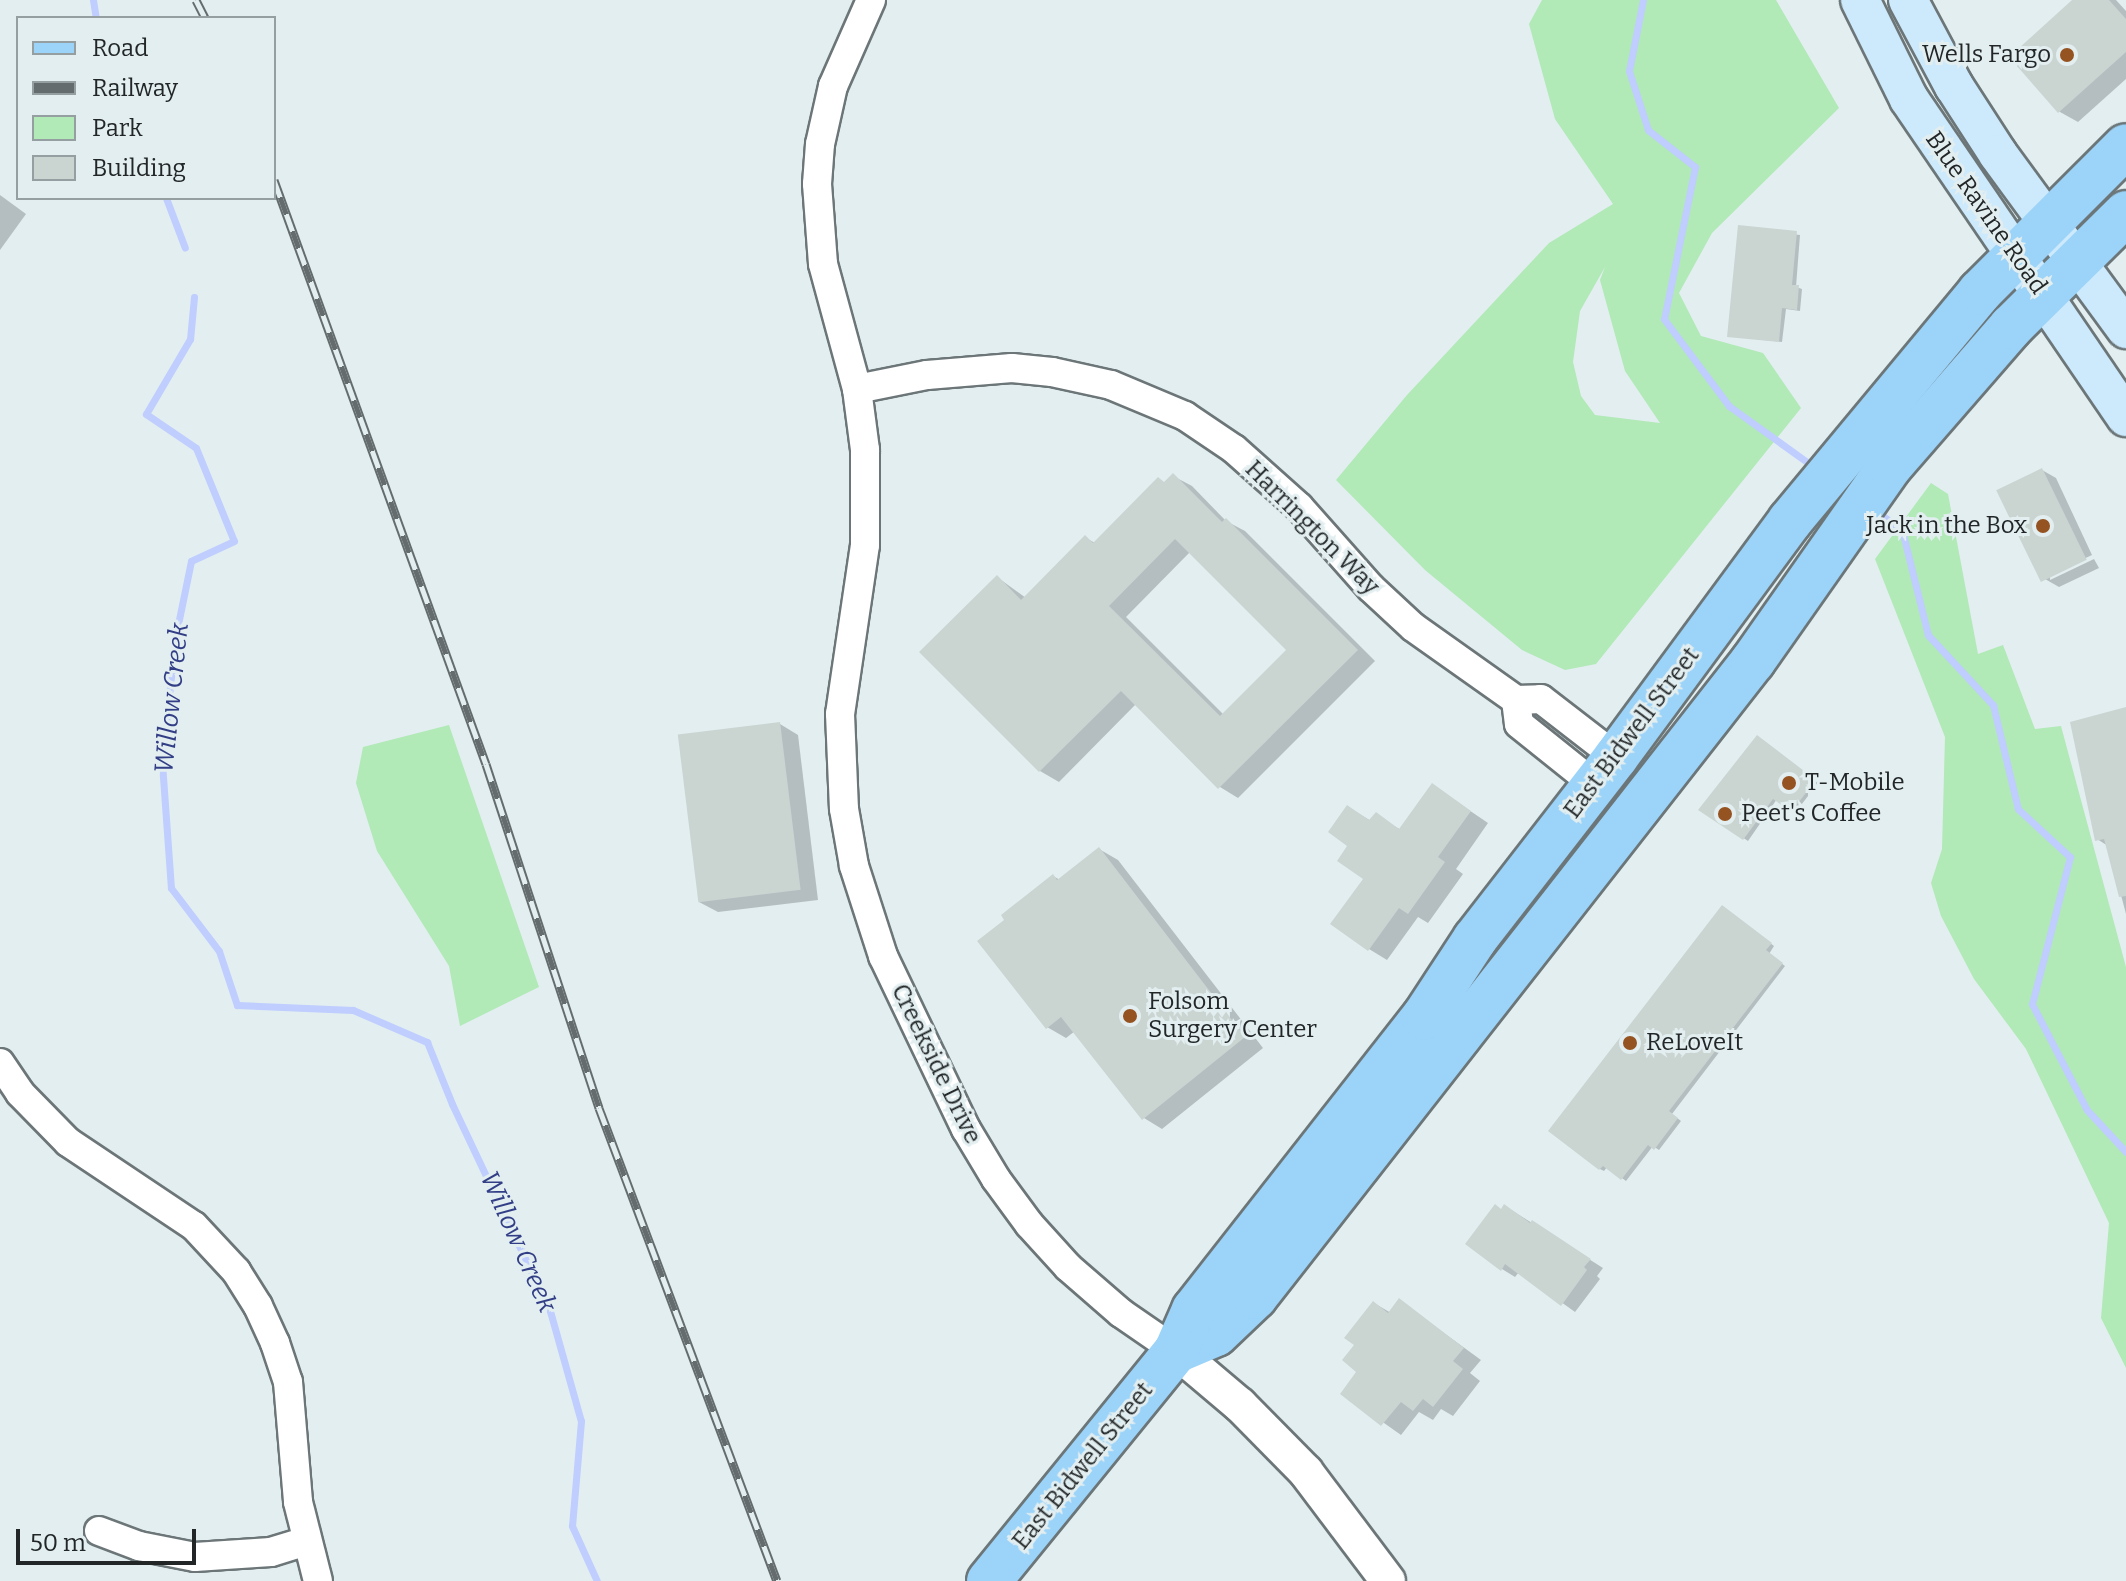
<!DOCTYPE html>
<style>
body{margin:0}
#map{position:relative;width:2126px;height:1581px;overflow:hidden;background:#e2eef0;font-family:Bitter,serif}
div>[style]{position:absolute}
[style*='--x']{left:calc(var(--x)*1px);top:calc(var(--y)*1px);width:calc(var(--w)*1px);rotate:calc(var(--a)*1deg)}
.green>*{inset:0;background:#b1e9b7}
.shadow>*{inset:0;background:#0003}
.stream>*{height:7px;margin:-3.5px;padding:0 3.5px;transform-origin:3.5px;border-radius:3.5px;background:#bfcdff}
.building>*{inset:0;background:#cad5d2;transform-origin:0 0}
.roads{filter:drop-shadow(2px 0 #6c7678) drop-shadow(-2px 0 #6c7678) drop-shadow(0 2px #6c7678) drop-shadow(0 -2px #6c7678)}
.minor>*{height:28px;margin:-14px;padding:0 14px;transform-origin:14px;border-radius:14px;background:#fff}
.tertiary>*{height:34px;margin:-17px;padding:0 17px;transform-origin:17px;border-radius:17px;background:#fff}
.secondary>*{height:38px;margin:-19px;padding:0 19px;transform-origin:19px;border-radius:19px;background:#cde9fc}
.primary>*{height:44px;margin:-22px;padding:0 22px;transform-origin:22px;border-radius:22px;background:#9bd3f9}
.rail>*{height:9px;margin-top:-4.5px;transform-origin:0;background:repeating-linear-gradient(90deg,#e2eef0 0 18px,#656c6e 0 36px);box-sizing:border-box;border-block:2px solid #656c6e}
.dots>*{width:22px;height:22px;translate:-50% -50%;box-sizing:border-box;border:4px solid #e2eef0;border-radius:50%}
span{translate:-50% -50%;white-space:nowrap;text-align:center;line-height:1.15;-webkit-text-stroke:6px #e2eef0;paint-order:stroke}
.poi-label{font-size:24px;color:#222627}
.right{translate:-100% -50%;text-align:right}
.left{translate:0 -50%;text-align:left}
.street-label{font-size:24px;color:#222627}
.water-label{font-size:26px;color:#323e86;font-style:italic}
.legend{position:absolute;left:16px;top:16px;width:260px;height:184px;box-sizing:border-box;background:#e2eef0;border:2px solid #959ea0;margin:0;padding:10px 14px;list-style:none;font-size:24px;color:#222627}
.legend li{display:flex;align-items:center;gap:16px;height:40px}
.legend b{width:40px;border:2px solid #959ea0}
.scale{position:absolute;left:16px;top:1529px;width:180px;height:36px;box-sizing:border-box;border:4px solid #222627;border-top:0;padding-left:10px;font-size:24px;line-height:28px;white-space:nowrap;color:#222627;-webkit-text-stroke:6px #e2eef0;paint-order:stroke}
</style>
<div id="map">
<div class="green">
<i style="clip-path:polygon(evenodd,1542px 0,1776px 0,1839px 108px,1712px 233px,1679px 293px,1701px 336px,1763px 353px,1801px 408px,1596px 664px,1565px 670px,1522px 650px,1425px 570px,1336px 480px,1407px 395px,1549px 243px,1613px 204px,1555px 119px,1529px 24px,1542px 0,1605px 267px,1600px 280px,1625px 371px,1660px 423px,1595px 415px,1581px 396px,1573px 362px,1580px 311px,1605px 267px)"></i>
<i style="clip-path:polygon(1931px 483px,1948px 494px,1978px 654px,2003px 645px,2035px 729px,2061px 726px,2126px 967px,2126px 1368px,2101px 1318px,2109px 1223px,2026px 1049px,1974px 979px,1941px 916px,1931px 883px,1942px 849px,1945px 737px,1875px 559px)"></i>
<i style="clip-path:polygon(449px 725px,539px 987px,460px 1026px,449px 966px,377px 851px,356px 783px,363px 747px)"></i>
</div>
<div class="shadow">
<i style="clip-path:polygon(2075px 0,2116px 0,2126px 11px,2126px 79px,2078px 122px,2060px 112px,2011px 58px)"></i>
<i style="clip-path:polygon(0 195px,26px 214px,0 250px)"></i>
<i style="clip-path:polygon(1740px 228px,1800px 235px,1796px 287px,1802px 289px,1800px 311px,1786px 309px,1782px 342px,1729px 336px)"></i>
<i style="clip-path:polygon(2042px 470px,2056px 478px,2092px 555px,2050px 575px,2050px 580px,2094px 559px,2099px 568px,2059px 587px,2045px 579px)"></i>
<i style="clip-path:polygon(evenodd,1173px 476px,1192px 486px,1226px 521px,1245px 531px,1375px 661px,1238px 798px,1220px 787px,1136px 704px,1059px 782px,1040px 771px,997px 577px,1026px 598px,1086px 538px,1095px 543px,1173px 476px,1190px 552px,1289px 650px,1224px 715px,1126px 617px,1190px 552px)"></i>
<i style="clip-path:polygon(2126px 709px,2126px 914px,2108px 846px,2097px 839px)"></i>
<i style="clip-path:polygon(780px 724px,798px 735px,818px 900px,718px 912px,699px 902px)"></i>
<i style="clip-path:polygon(1761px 739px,1818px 783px,1795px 813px,1777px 799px,1748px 841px,1701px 810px)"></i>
<i style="clip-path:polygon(1432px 785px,1488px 823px,1456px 869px,1463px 874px,1428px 923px,1418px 917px,1387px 960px,1369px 949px,1365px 878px,1350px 846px,1348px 807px,1371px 821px,1376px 815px,1401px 830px)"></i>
<i style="clip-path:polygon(1099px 849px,1118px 860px,1263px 1048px,1162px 1129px,1144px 1118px,1075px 1031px,1066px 1038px,1047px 1027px,1053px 876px,1060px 880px)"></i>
<i style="clip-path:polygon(1726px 910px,1774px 946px,1769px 954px,1785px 966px,1672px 1114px,1681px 1121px,1659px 1150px,1653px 1146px,1626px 1181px,1607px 1167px,1604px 1171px,1600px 1169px,1551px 1131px)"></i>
<i style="clip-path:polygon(1505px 1206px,1603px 1268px,1597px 1276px,1600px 1279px,1575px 1312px,1519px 1272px,1515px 1277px,1502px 1269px,1502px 1210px)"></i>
<i style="clip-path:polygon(1400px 1301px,1481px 1360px,1470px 1373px,1480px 1381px,1453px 1416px,1441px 1409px,1433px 1420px,1419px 1412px,1401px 1435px,1343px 1394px,1359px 1371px,1356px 1345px,1374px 1303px,1391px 1313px)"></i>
</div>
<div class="stream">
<i style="--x:93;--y:0;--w:18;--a:81"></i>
<i style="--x:1643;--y:0;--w:72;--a:101.2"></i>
<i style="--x:1629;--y:71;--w:62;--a:72.1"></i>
<i style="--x:1648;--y:130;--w:60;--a:38.2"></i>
<i style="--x:1695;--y:167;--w:155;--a:101.5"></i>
<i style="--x:1664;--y:319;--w:109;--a:53.2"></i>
<i style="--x:1729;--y:406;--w:105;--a:35.7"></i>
<i style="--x:166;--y:198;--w:53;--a:69.2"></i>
<i style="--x:194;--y:297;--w:42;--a:95.4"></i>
<i style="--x:190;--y:339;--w:87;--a:120.4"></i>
<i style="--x:146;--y:414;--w:60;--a:34.2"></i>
<i style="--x:196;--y:448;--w:100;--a:67.8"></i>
<i style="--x:234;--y:541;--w:47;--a:155.1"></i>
<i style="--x:191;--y:561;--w:80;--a:101.6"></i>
<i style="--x:175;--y:639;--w:125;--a:96"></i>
<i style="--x:162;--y:763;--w:125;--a:85.9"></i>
<i style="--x:171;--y:888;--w:79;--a:52.7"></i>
<i style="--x:219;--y:951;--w:57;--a:71.6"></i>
<i style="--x:237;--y:1005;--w:116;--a:2.5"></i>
<i style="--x:353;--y:1010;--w:81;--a:23.4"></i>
<i style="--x:427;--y:1042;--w:67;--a:68"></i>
<i style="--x:452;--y:1104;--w:229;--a:64.7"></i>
<i style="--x:550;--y:1311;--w:114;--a:74.3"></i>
<i style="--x:581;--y:1421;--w:105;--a:94.9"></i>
<i style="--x:572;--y:1526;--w:60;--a:65.6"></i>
<i style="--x:1876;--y:511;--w:32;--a:36"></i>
<i style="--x:1902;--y:530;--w:108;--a:76.1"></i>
<i style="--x:1928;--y:635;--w:96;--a:47.1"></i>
<i style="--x:1993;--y:705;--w:107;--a:76.5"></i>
<i style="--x:2018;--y:809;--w:71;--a:42.7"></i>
<i style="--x:2070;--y:857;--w:152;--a:104.5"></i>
<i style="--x:2032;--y:1004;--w:119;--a:62.6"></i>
<i style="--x:2087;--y:1110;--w:57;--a:47.1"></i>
</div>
<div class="building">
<i style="clip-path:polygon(2072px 0,2109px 0,2126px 19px,2126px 52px,2058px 113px,2009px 57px)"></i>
<i style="clip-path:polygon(1738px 225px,1797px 231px,1792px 285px,1799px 285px,1797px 310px,1782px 308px,1779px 342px,1727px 337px)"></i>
<i style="left:2042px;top:468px;width:102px;height:51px;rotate:64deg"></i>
<i style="clip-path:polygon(evenodd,1173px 473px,1222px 522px,1226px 518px,1358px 650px,1218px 789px,1121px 691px,1039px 772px,919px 652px,997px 575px,1021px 600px,1085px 535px,1093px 543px,1158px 477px,1164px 482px,1173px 473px,1175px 539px,1286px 650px,1220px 716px,1109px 606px,1175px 539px)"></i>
<i style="clip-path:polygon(2126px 707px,2126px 896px,2119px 897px,2104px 839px,2095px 841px,2070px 722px)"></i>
<i style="left:780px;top:722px;width:169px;height:103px;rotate:83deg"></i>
<i style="clip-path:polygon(1757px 735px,1816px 780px,1791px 812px,1773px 799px,1743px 840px,1698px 810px)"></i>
<i style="clip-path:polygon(1432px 783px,1471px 811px,1438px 857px,1445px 862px,1408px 914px,1399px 908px,1368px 951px,1330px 924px,1363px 879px,1337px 861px,1347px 846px,1328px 832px,1347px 805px,1369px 820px,1376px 812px,1399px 829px)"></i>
<i style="clip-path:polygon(1099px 847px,1245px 1037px,1142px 1120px,1061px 1017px,1046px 1029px,977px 941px,1004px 920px,1001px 915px,1053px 874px,1057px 880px)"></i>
<i style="clip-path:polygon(1722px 905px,1772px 943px,1766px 950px,1783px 963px,1669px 1111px,1678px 1118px,1654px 1150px,1648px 1145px,1621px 1180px,1603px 1166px,1599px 1170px,1548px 1131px)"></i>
<i style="clip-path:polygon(1495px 1204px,1501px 1209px,1504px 1204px,1530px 1223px,1532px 1220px,1591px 1259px,1584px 1267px,1587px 1270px,1561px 1306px,1505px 1264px,1501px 1271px,1465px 1244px)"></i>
<i style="clip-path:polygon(1399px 1298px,1464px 1348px,1453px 1361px,1463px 1369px,1433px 1407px,1423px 1399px,1413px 1411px,1401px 1402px,1381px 1426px,1340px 1394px,1356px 1372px,1342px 1360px,1354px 1345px,1344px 1338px,1373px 1301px,1388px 1313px)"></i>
</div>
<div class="roads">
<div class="minor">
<i style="--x:871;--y:0;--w:94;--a:113.8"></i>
<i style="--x:833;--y:86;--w:59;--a:102.6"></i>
<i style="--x:820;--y:144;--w:40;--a:94.3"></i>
<i style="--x:817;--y:184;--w:80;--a:85.7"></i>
<i style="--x:823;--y:264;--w:130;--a:74.8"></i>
<i style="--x:857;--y:389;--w:62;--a:82.5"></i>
<i style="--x:865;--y:450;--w:95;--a:90"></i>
<i style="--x:865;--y:545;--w:171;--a:98.4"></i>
<i style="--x:840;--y:714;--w:95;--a:87.6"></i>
<i style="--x:844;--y:809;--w:58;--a:80"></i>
<i style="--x:854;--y:866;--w:95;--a:72.1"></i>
<i style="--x:883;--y:956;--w:192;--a:64.4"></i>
<i style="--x:966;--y:1129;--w:58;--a:59"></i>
<i style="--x:996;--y:1179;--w:56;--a:53.7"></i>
<i style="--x:1029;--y:1224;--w:58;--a:47.8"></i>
<i style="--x:1068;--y:1267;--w:70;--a:41"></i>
<i style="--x:1121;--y:1313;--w:67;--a:34.6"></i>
<i style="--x:857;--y:389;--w:71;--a:-11.3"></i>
<i style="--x:927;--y:375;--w:85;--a:-4.7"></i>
<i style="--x:1012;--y:368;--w:40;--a:5.7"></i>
<i style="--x:1052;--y:372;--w:60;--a:12.4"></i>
<i style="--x:1111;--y:385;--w:80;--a:22.7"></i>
<i style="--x:1185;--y:416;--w:59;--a:34"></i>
<i style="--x:1234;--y:449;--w:87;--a:41.7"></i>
<i style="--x:1299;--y:507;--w:108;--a:48.4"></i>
<i style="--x:1371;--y:588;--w:57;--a:42.9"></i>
<i style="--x:1413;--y:627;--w:126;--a:35.3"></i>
<i style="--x:1516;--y:700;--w:25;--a:-2"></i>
<i style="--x:1541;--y:699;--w:95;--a:37.7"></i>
<i style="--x:1516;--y:700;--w:24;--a:83"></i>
<i style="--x:1519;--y:724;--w:96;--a:38.7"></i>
<i style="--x:0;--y:1063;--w:36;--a:56"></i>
<i style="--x:20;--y:1093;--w:69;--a:45.6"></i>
<i style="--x:68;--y:1142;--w:151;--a:33.7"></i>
<i style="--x:194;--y:1226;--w:62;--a:47"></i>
<i style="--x:236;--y:1271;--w:41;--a:57.8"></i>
<i style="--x:258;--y:1306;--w:41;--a:65.3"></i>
<i style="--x:275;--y:1343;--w:41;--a:71.6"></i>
<i style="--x:288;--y:1382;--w:120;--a:85.2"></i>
<i style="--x:298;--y:1502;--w:81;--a:75.8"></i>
<i style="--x:99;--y:1531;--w:43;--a:20.6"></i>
<i style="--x:139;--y:1546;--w:57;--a:11.1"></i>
<i style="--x:195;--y:1557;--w:76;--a:-3.8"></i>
<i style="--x:271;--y:1552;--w:37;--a:-17"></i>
</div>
<div class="tertiary">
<i style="--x:1176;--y:1351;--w:84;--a:40.2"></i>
<i style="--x:1240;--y:1405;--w:94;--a:45.4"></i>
<i style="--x:1306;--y:1472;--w:136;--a:53"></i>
</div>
<div class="secondary">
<i style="--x:1860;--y:0;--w:110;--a:63.7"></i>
<i style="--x:1909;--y:99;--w:385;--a:55.7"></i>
<i style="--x:1908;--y:0;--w:98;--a:61.9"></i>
<i style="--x:1954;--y:86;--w:81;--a:57.1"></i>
<i style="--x:1998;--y:154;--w:217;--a:53.8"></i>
</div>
<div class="primary">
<i style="--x:1176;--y:1351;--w:43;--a:-23"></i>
<i style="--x:1216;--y:1334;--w:54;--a:-43.5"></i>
<i style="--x:1255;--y:1297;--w:808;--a:-51.94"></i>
<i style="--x:1753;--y:661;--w:240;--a:-54.9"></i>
<i style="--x:1891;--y:465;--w:183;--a:-49"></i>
<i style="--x:2011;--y:327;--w:162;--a:-44.7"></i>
<i style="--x:989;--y:1581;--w:296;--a:-50.9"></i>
<i style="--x:1176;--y:1351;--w:45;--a:-66.3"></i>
<i style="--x:1194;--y:1310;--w:372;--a:-51.9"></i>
<i style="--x:1424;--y:1017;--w:93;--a:-56.8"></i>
<i style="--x:1475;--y:939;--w:230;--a:-52.2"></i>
<i style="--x:1616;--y:757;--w:293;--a:-53.6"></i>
<i style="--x:1790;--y:521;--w:298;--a:-50.3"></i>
<i style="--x:1980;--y:292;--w:206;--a:-45"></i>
</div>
</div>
<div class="rail">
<i style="--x:196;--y:0;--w:20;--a:63"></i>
<i style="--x:274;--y:180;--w:621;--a:70.05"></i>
<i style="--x:486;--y:764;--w:362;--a:71.8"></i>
<i style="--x:599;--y:1108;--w:505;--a:69.38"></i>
</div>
<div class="dots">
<i style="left:2067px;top:55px;background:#955321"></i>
<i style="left:2043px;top:526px;background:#955321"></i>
<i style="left:1789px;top:783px;background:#955321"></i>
<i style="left:1725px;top:814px;background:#955321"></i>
<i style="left:1130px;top:1016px;background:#955321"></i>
<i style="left:1630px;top:1043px;background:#955321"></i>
</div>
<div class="poi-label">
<span class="right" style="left:2051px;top:55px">Wells Fargo</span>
<span class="right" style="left:2027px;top:526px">Jack in the Box</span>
<span class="left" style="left:1805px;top:783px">T-Mobile</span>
<span class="left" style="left:1741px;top:814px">Peet's Coffee</span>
<span class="left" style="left:1148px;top:1016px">Folsom<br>Surgery Center</span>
<span class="left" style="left:1646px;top:1043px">ReLoveIt</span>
</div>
<div class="street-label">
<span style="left:1986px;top:213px;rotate:55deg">Blue Ravine Road</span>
<span style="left:1312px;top:528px;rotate:45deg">Harrington Way</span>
<span style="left:1632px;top:733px;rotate:-53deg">East Bidwell Street</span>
<span style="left:936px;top:1064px;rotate:64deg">Creekside Drive</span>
<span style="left:1083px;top:1466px;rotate:-51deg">East Bidwell Street</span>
</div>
<div class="water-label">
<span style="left:172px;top:698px;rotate:-84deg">Willow Creek</span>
<span style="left:518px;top:1242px;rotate:66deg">Willow Creek</span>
</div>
<ul class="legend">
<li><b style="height:10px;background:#9bd3f9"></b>Road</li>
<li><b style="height:10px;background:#656c6e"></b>Railway</li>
<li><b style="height:22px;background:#b1e9b7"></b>Park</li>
<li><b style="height:22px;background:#cad5d2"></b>Building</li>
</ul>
<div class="scale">50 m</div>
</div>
